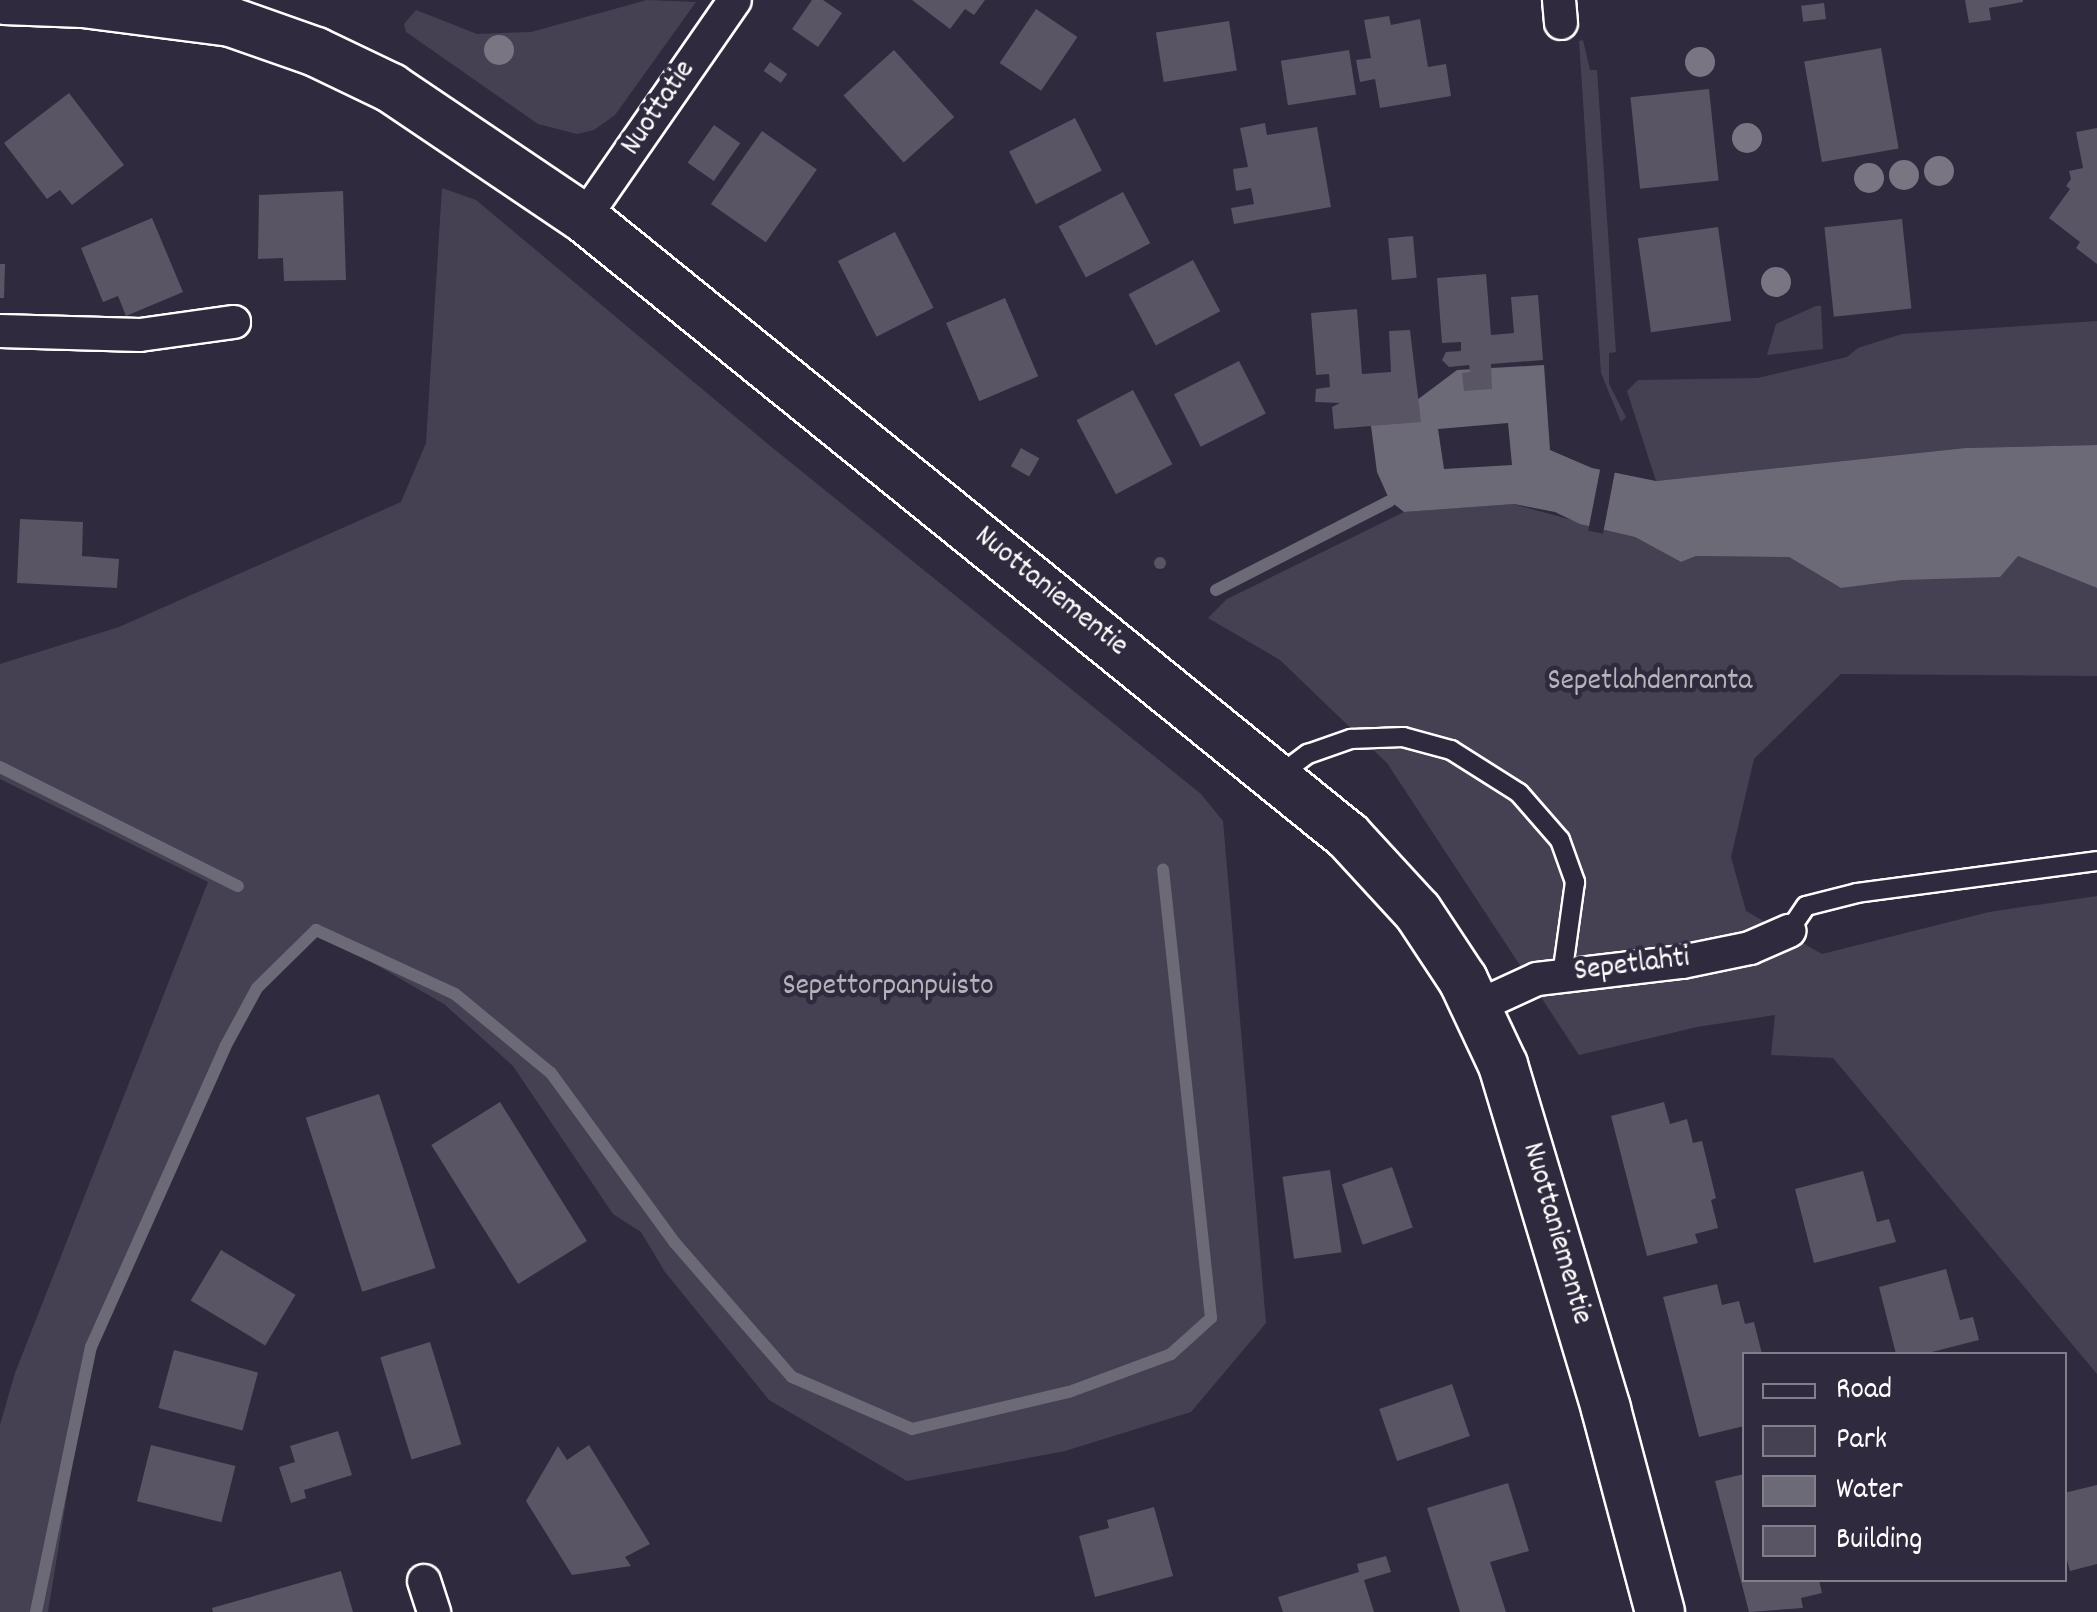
<!DOCTYPE html>
<style>
body{margin:0}
#map{position:relative;width:2097px;height:1612px;overflow:hidden;background:#2f2a3d;font-family:Dekko,sans-serif}
div>[style]{position:absolute}
[style*='--x']{left:calc(var(--x)*1px);top:calc(var(--y)*1px);width:calc(var(--w)*1px);rotate:calc(var(--a)*1deg)}
.green>*{inset:0;background:#464152}
.water>*{inset:0;background:#6d6a77}
.pier>*{inset:0;background:#2f2a3d;transform-origin:0 0}
.stream>*{height:12px;margin:-6px;padding:0 6px;transform-origin:6px;border-radius:6px;background:#6d6a77}
.building>*{inset:0;background:#595564;transform-origin:0 0}
.round{border-radius:50%}
.roads{filter:drop-shadow(2px 0 #fff) drop-shadow(-2px 0 #fff) drop-shadow(0 2px #fff) drop-shadow(0 -2px #fff)}
.service>*{height:18px;margin:-9px;padding:0 9px;transform-origin:9px;border-radius:9px;background:#2f2a3d}
.minor>*{height:32px;margin:-16px;padding:0 16px;transform-origin:16px;border-radius:16px;background:#2f2a3d}
.secondary>*{height:48px;margin:-24px;padding:0 24px;transform-origin:24px;border-radius:24px;background:#2f2a3d}
.trees>*{width:30px;height:30px;margin:-15px;border-radius:50%;background:#797582}
span{translate:-50% -50%;white-space:nowrap;text-align:center;line-height:1.15;-webkit-text-stroke:9px #2f2a3d;paint-order:stroke}
.street-label{font-size:30px;color:#fff}
.park-label{font-size:30px;color:#b5b3ba}
.legend{position:absolute;left:1742px;top:1352px;width:325px;height:230px;box-sizing:border-box;background:#2f2a3d;border:2px solid #827f8b;margin:0;padding:12px 18px;list-style:none;font-size:30px;color:#fff}
.legend li{display:flex;align-items:center;gap:20px;height:50px}
.legend b{width:50px;border:2px solid #827f8b}
</style>
<div id="map">
<div class="green">
<i style="clip-path:polygon(647px 0,696px 2px,615px 115px,594px 130px,577px 134px,538px 124px,406px 32px,404px 24px,416px 10px,477px 34px,531px 32px)"></i>
<i style="clip-path:polygon(1583px 40px,1590px 70px,1597px 70px,1616px 352px,1609px 353px,1609px 384px,1626px 417px,1621px 422px,1601px 373px,1579px 41px)"></i>
<i style="clip-path:polygon(442px 188px,476px 200px,769px 445px,1201px 794px,1223px 821px,1266px 1323px,1191px 1412px,1065px 1451px,907px 1481px,769px 1400px,665px 1272px,641px 1232px,613px 1214px,513px 1066px,444px 1004px,316px 930px,257px 988px,225px 1047px,91px 1347px,48px 1612px,0 1612px,0 1425px,15px 1373px,208px 882px,0 779px,0 664px,119px 627px,401px 502px,426px 443px)"></i>
<i style="clip-path:polygon(1816px 306px,1821px 306px,1823px 349px,1767px 355px,1776px 324px)"></i>
<i style="clip-path:polygon(2097px 321px,2097px 445px,1964px 448px,1656px 481px,1627px 391px,1638px 380px,1758px 378px,1847px 357px,1858px 348px,1902px 334px)"></i>
<i style="clip-path:polygon(1513px 504px,1635px 537px,1681px 562px,1696px 556px,1789px 557px,1841px 588px,2018px 556px,2097px 588px,2097px 676px,1841px 674px,1754px 759px,1731px 857px,1746px 911px,1822px 954px,1989px 912px,2097px 896px,2097px 1374px,1833px 1058px,1771px 1055px,1775px 1015px,1697px 1027px,1579px 1055px,1387px 763px,1280px 660px,1208px 618px,1227px 599px,1404px 512px)"></i>
</div>
<div class="water">
<i style="clip-path:polygon(evenodd,1544px 365px,1550px 450px,1592px 468px,1656px 481px,1965px 448px,2097px 445px,2097px 588px,2018px 556px,2000px 577px,1902px 580px,1841px 588px,1789px 557px,1696px 556px,1681px 562px,1635px 537px,1580px 524px,1555px 512px,1514px 504px,1404px 512px,1390px 501px,1377px 472px,1368px 403px,1417px 400px,1457px 370px,1544px 365px,1508px 423px,1512px 465px,1444px 469px,1438px 429px,1508px 423px)"></i>
</div>
<div class="pier">
<i style="left:1601px;top:465px;width:15px;height:67px;rotate:11deg"></i>
</div>
<div class="stream">
<i style="--x:1216;--y:590;--w:195;--a:-27.1"></i>
<i style="--x:0;--y:767;--w:266;--a:26.6"></i>
<i style="--x:36;--y:1612;--w:271;--a:-78.3"></i>
<i style="--x:91;--y:1347;--w:329;--a:-65.9"></i>
<i style="--x:225;--y:1047;--w:67;--a:-61.5"></i>
<i style="--x:257;--y:988;--w:83;--a:-44.5"></i>
<i style="--x:316;--y:930;--w:153;--a:24.7"></i>
<i style="--x:455;--y:994;--w:124;--a:39.5"></i>
<i style="--x:551;--y:1073;--w:210;--a:53.9"></i>
<i style="--x:675;--y:1243;--w:178;--a:48.9"></i>
<i style="--x:792;--y:1377;--w:131;--a:23.4"></i>
<i style="--x:912;--y:1429;--w:161;--a:-13.3"></i>
<i style="--x:1069;--y:1392;--w:109;--a:-20.4"></i>
<i style="--x:1171;--y:1354;--w:54;--a:-42"></i>
<i style="--x:1211;--y:1318;--w:451;--a:-96.1"></i>
</div>
<div class="building">
<i style="clip-path:polygon(812px 0,823px 0,842px 13px,818px 47px,792px 29px)"></i>
<i style="clip-path:polygon(912px 0,985px 0,974px 15px,965px 9px,950px 29px)"></i>
<i style="clip-path:polygon(1965px 0,2023px 0,2023px 2px,1989px 8px,1991px 20px,1969px 23px)"></i>
<i style="left:1824px;top:3px;width:16px;height:23px;rotate:83deg"></i>
<i style="left:1036px;top:9px;width:50px;height:65px;rotate:34deg"></i>
<i style="clip-path:polygon(1389px 16px,1391px 25px,1420px 19px,1428px 67px,1446px 64px,1451px 96px,1380px 108px,1375px 79px,1360px 82px,1356px 60px,1371px 58px,1364px 20px)"></i>
<i style="left:1229px;top:21px;width:50px;height:74px;rotate:81deg"></i>
<i style="left:1881px;top:48px;width:102px;height:78px;rotate:80deg"></i>
<i style="left:894px;top:50px;width:90px;height:68px;rotate:48deg"></i>
<i style="left:1349px;top:50px;width:45px;height:69px;rotate:81deg"></i>
<i style="left:770px;top:62px;width:21px;height:11px;rotate:35deg"></i>
<i style="left:1709px;top:89px;width:92px;height:79px;rotate:84deg"></i>
<i style="clip-path:polygon(69px 93px,124px 165px,72px 205px,60px 190px,47px 199px,4px 143px)"></i>
<i style="left:1075px;top:118px;width:59px;height:74px;rotate:63deg"></i>
<i style="clip-path:polygon(1265px 123px,1267px 135px,1317px 127px,1331px 207px,1234px 224px,1231px 208px,1254px 204px,1251px 188px,1236px 191px,1233px 169px,1248px 167px,1240px 128px)"></i>
<i style="left:714px;top:125px;width:32px;height:46px;rotate:35deg"></i>
<i style="clip-path:polygon(2097px 128px,2097px 264px,2076px 248px,2080px 242px,2049px 218px,2070px 189px,2066px 186px,2071px 179px,2069px 171px,2083px 168px,2076px 132px)"></i>
<i style="left:762px;top:131px;width:67px;height:89px;rotate:35deg"></i>
<i style="clip-path:polygon(343px 191px,346px 280px,284px 281px,283px 258px,258px 259px,259px 195px)"></i>
<i style="left:1123px;top:192px;width:58px;height:73px;rotate:62deg"></i>
<i style="clip-path:polygon(152px 218px,183px 292px,126px 316px,118px 296px,103px 302px,81px 248px)"></i>
<i style="left:1902px;top:219px;width:90px;height:78px;rotate:84deg"></i>
<i style="left:1718px;top:227px;width:95px;height:81px;rotate:82deg"></i>
<i style="left:895px;top:232px;width:85px;height:64px;rotate:63deg"></i>
<i style="left:1413px;top:236px;width:42px;height:25px;rotate:85deg"></i>
<i style="left:1193px;top:260px;width:58px;height:73px;rotate:62deg"></i>
<i style="clip-path:polygon(0 264px,5px 264px,4px 298px,0 298px)"></i>
<i style="clip-path:polygon(1486px 274px,1491px 335px,1514px 333px,1511px 297px,1538px 295px,1543px 360px,1491px 364px,1492px 389px,1464px 391px,1462px 373px,1470px 372px,1469px 365px,1449px 367px,1442px 360px,1446px 352px,1461px 351px,1461px 342px,1442px 343px,1437px 278px)"></i>
<i style="left:1005px;top:298px;width:85px;height:64px;rotate:67deg"></i>
<i style="clip-path:polygon(1357px 309px,1362px 374px,1391px 372px,1389px 331px,1410px 330px,1421px 422px,1334px 429px,1332px 407px,1340px 403px,1315px 402px,1316px 389px,1330px 387px,1329px 374px,1316px 375px,1311px 313px)"></i>
<i style="left:1239px;top:361px;width:59px;height:73px;rotate:63deg"></i>
<i style="left:1133px;top:390px;width:84px;height:64px;rotate:62deg"></i>
<i style="left:1021px;top:448px;width:21px;height:21px;rotate:29deg"></i>
<i style="clip-path:polygon(20px 519px,83px 522px,82px 556px,119px 559px,117px 588px,17px 583px)"></i>
<i class="round" style="left:1154px;top:557px;width:12px;height:12px"></i>
<i style="left:379px;top:1094px;width:183px;height:77px;rotate:72deg"></i>
<i style="left:500px;top:1102px;width:164px;height:81px;rotate:58deg"></i>
<i style="clip-path:polygon(1664px 1102px,1670px 1124px,1687px 1119px,1693px 1143px,1702px 1141px,1716px 1198px,1711px 1200px,1718px 1228px,1695px 1234px,1698px 1243px,1647px 1256px,1611px 1116px)"></i>
<i style="left:1392px;top:1167px;width:64px;height:53px;rotate:71deg"></i>
<i style="left:1330px;top:1170px;width:83px;height:48px;rotate:82deg"></i>
<i style="clip-path:polygon(1863px 1171px,1877px 1222px,1889px 1219px,1896px 1242px,1814px 1263px,1795px 1189px)"></i>
<i style="left:221px;top:1250px;width:87px;height:59px;rotate:31deg"></i>
<i style="clip-path:polygon(1946px 1269px,1960px 1320px,1973px 1317px,1979px 1340px,1924px 1354px,1896px 1354px,1879px 1287px)"></i>
<i style="clip-path:polygon(1717px 1284px,1722px 1305px,1739px 1301px,1745px 1324px,1754px 1322px,1762px 1354px,1744px 1354px,1744px 1426px,1699px 1437px,1663px 1297px)"></i>
<i style="left:430px;top:1342px;width:107px;height:52px;rotate:73deg"></i>
<i style="left:174px;top:1350px;width:87px;height:60px;rotate:15deg"></i>
<i style="left:1452px;top:1384px;width:55px;height:77px;rotate:71deg"></i>
<i style="clip-path:polygon(338px 1431px,352px 1475px,304px 1490px,306px 1498px,291px 1503px,279px 1467px,295px 1462px,290px 1446px)"></i>
<i style="left:151px;top:1445px;width:87px;height:58px;rotate:14deg"></i>
<i style="clip-path:polygon(589px 1445px,650px 1544px,625px 1557px,631px 1566px,572px 1575px,526px 1501px,558px 1446px,567px 1460px)"></i>
<i style="clip-path:polygon(1744px 1474px,1744px 1580px,1819px 1580px,1822px 1593px,1801px 1598px,1803px 1608px,1749px 1612px,1715px 1481px)"></i>
<i style="clip-path:polygon(1508px 1483px,1529px 1551px,1490px 1562px,1506px 1612px,1460px 1612px,1427px 1508px)"></i>
<i style="clip-path:polygon(2097px 1485px,2097px 1564px,2070px 1571px,2064px 1549px,2064px 1493px)"></i>
<i style="clip-path:polygon(1154px 1507px,1173px 1576px,1095px 1597px,1079px 1536px,1109px 1528px,1107px 1520px)"></i>
<i style="clip-path:polygon(1386px 1556px,1391px 1572px,1364px 1580px,1374px 1612px,1283px 1612px,1278px 1597px,1359px 1572px,1357px 1564px)"></i>
<i style="clip-path:polygon(341px 1571px,353px 1612px,213px 1612px,212px 1608px)"></i>
</div>
<div class="roads">
<div class="service">
<i style="--x:1277;--y:777;--w:39;--a:-37"></i>
<i style="--x:1308;--y:754;--w:46;--a:-19.2"></i>
<i style="--x:1351;--y:739;--w:52;--a:-2.2"></i>
<i style="--x:1403;--y:737;--w:50;--a:15.2"></i>
<i style="--x:1451;--y:750;--w:80;--a:32.3"></i>
<i style="--x:1519;--y:793;--w:62;--a:48.9"></i>
<i style="--x:1560;--y:840;--w:45;--a:70.3"></i>
<i style="--x:1575;--y:882;--w:95;--a:97.9"></i>
<i style="--x:1789;--y:931;--w:30;--a:-56"></i>
<i style="--x:1806;--y:906;--w:53;--a:-14.3"></i>
<i style="--x:1857;--y:893;--w:242;--a:-7.6"></i>
</div>
<div class="minor">
<i style="--x:1559;--y:0;--w:23;--a:85"></i>
<i style="--x:584;--y:218;--w:265;--a:-55.3"></i>
<i style="--x:0;--y:331;--w:140;--a:1.6"></i>
<i style="--x:140;--y:335;--w:95;--a:-7.9"></i>
<i style="--x:1476;--y:1007;--w:67;--a:-24.7"></i>
<i style="--x:1537;--y:979;--w:146;--a:-6.7"></i>
<i style="--x:1682;--y:962;--w:69;--a:-11.6"></i>
<i style="--x:1750;--y:948;--w:43;--a:-23.6"></i>
<i style="--x:424;--y:1581;--w:33;--a:72"></i>
</div>
<div class="secondary">
<i style="--x:4;--y:0;--w:79;--a:2.2"></i>
<i style="--x:83;--y:3;--w:149;--a:7.3"></i>
<i style="--x:231;--y:22;--w:90;--a:19.4"></i>
<i style="--x:316;--y:52;--w:83;--a:25.6"></i>
<i style="--x:391;--y:88;--w:233;--a:34"></i>
<i style="--x:584;--y:218;--w:983;--a:38.97"></i>
<i style="--x:1348;--y:836;--w:103;--a:47.4"></i>
<i style="--x:1418;--y:912;--w:82;--a:56.5"></i>
<i style="--x:1463;--y:980;--w:94;--a:64.8"></i>
<i style="--x:1503;--y:1065;--w:359;--a:73.3"></i>
<i style="--x:1606;--y:1409;--w:210;--a:75.1"></i>
</div>
</div>
<div class="trees">
<i style="left:499px;top:50px"></i>
<i style="left:1700px;top:62px"></i>
<i style="left:1747px;top:138px"></i>
<i style="left:1939px;top:171px"></i>
<i style="left:1904px;top:175px"></i>
<i style="left:1869px;top:178px"></i>
<i style="left:1776px;top:282px"></i>
</div>
<div class="street-label">
<span style="left:660px;top:109px;rotate:-56deg">Nuottatie</span>
<span style="left:1050px;top:593px;rotate:39deg">Nuottaniementie</span>
<span style="left:1632px;top:967px;rotate:-7deg">Sepetlahti</span>
<span style="left:1555px;top:1234px;rotate:74deg">Nuottaniementie</span>
</div>
<div class="park-label">
<span style="left:1650px;top:683px">Sepetlahdenranta</span>
<span style="left:888px;top:988px">Sepettorpanpuisto</span>
</div>
<ul class="legend">
<li><b style="height:12px;background:#2f2a3d"></b>Road</li>
<li><b style="height:28px;background:#464152"></b>Park</li>
<li><b style="height:28px;background:#6d6a77"></b>Water</li>
<li><b style="height:28px;background:#595564"></b>Building</li>
</ul>
</div>
